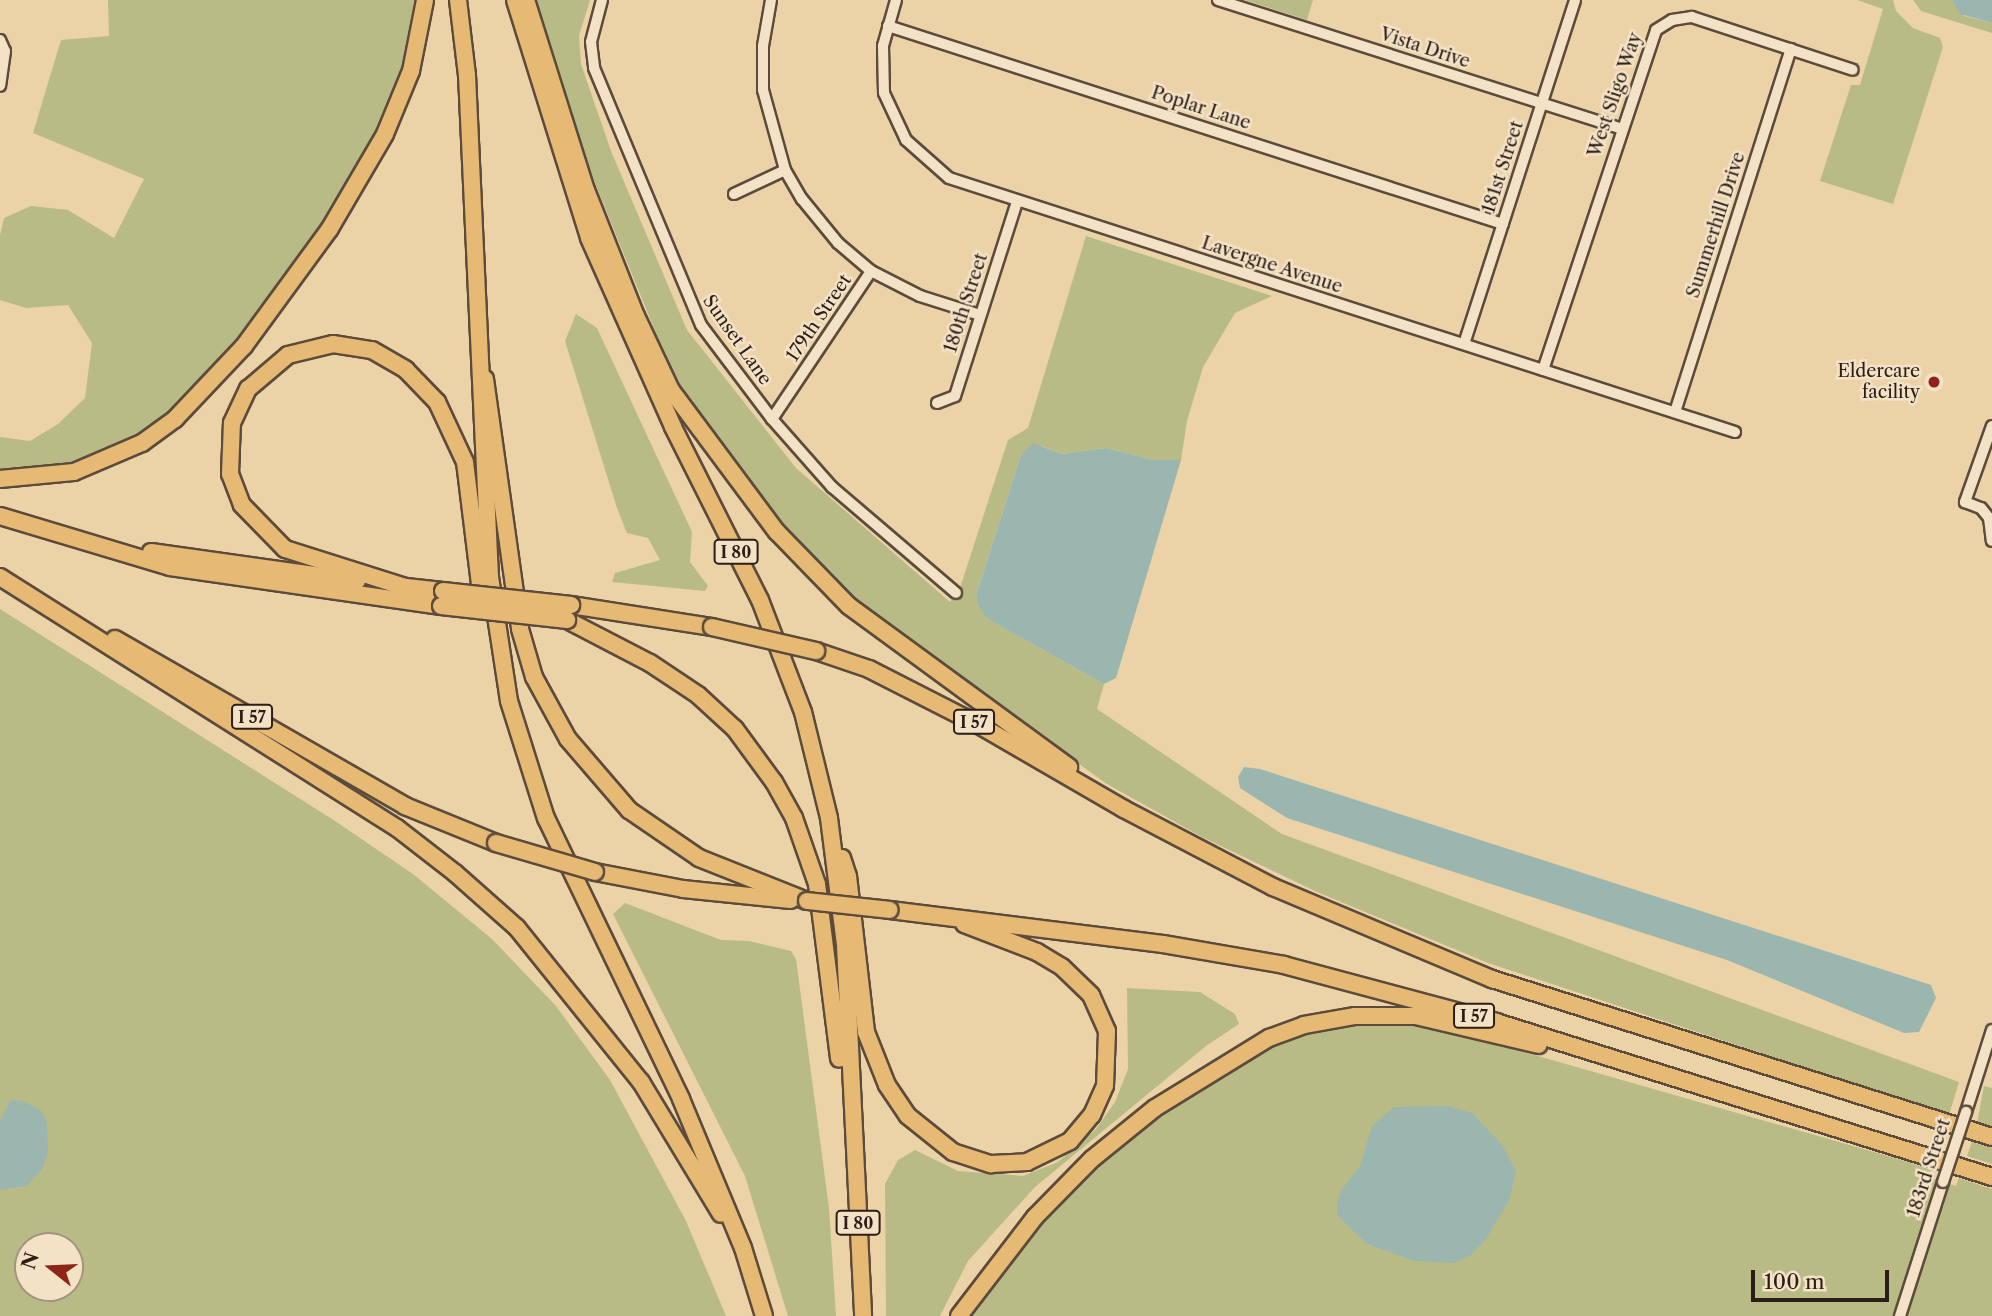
<!DOCTYPE html>
<style>
body{margin:0}
#map{position:relative;width:1992px;height:1316px;overflow:hidden;background:#ecd2a7;font-family:"Libre Caslon Text",serif}
div>[style]{position:absolute}
[style*='--x']{left:calc(var(--x)*1px);top:calc(var(--y)*1px);width:calc(var(--w)*1px);rotate:calc(var(--a)*1deg)}
.green>*{inset:0;background:#b9bb87}
.water>*{inset:0;background:#9ab6af}
.roads{filter:drop-shadow(2px 0 #5c4b3b) drop-shadow(-2px 0 #5c4b3b) drop-shadow(0 2px #5c4b3b) drop-shadow(0 -2px #5c4b3b)}
.minor>*{height:10px;margin:-5px;padding:0 5px;transform-origin:5px;border-radius:5px;background:#f3e2c6}
.highway>*{height:16px;margin:-8px;padding:0 8px;transform-origin:8px;border-radius:8px;background:#e6b974}
.bridges{filter:drop-shadow(2px 0 #5c4b3b) drop-shadow(-2px 0 #5c4b3b) drop-shadow(0 2px #5c4b3b) drop-shadow(0 -2px #5c4b3b)}
.minor-bridge>*{height:10px;margin:-5px;padding:0 5px;transform-origin:5px;border-radius:5px;background:#f3e2c6}
.highway-bridge>*{height:16px;margin:-8px;padding:0 8px;transform-origin:8px;border-radius:8px;background:#e6b974}
.dots>*{width:19px;height:19px;translate:-50% -50%;box-sizing:border-box;border:4px solid #f3e2c6;border-radius:50%}
span{translate:-50% -50%;white-space:nowrap;text-align:center;line-height:1.15;-webkit-text-stroke:5px #f3e2c6;paint-order:stroke}
.shield-label span{padding:2px 5px;background:#f3e2c6;border:2px solid;border-radius:5px;-webkit-text-stroke-width:0}
.shield-label{font-size:16px;color:#2c1e17;font-weight:700}
.street-label{font-size:18px;color:#2c1e17}
.poi-label{font-size:18px;color:#2c1e17}
.right{translate:-100% -50%;text-align:right}
.north{position:absolute;left:14px;top:1232px;width:70px;height:70px;box-sizing:border-box;background:#f3e2c6;border:2px solid #a39480;border-radius:50%;rotate:288deg;font-size:19px;font-weight:700;line-height:28px;text-align:center;color:#2c1e17}
.north::after{content:'';display:block;margin:auto;width:24px;height:32px;background:#8f2418;clip-path:polygon(50% 0,100% 100%,50% 72%,0 100%)}
.scale{position:absolute;left:1751px;top:1270px;width:138px;height:32px;box-sizing:border-box;border:4px solid #2c1e17;border-top:0;padding-left:9px;font-size:21px;line-height:24px;white-space:nowrap;color:#2c1e17;-webkit-text-stroke:5px #f3e2c6;paint-order:stroke}
</style>
<div id="map">
<div class="green">
<i style="clip-path:polygon(108px 0,416px 0,409px 52px,365px 153px,311px 242px,212px 370px,174px 411px,96px 458px,52px 470px,0 472px,0 437px,30px 441px,58px 424px,85px 398px,92px 343px,68px 305px,26px 308px,0 300px,0 235px,4px 218px,31px 206px,68px 210px,114px 238px,144px 179px,33px 133px,61px 40px,109px 36px)"></i>
<i style="clip-path:polygon(535px 0,590px 0,579px 36px,581px 64px,611px 151px,687px 330px,796px 468px,950px 602px,960px 588px,1008px 440px,1028px 428px,1086px 236px,1272px 296px,1235px 313px,1203px 367px,1187px 421px,1181px 460px,1153px 460px,1106px 448px,1062px 454px,1042px 446px,1021px 455px,976px 596px,986px 618px,1104px 684px,1097px 709px,1282px 834px,1959px 1082px,1949px 1115px,1488px 963px,1317px 892px,1202px 837px,1107px 784px,851px 601px,775px 523px,693px 408px,666px 358px,586px 161px)"></i>
<i style="clip-path:polygon(1245px 0,1313px 0,1307px 20px)"></i>
<i style="clip-path:polygon(1857px 0,1893px 0,1896px 11px,1913px 28px,1940px 38px,1943px 47px,1893px 204px,1820px 181px,1851px 85px,1860px 85px,1883px 9px)"></i>
<i style="clip-path:polygon(1913px 0,1952px 0,1964px 16px,1992px 23px,1992px 33px,1921px 11px)"></i>
<i style="clip-path:polygon(576px 314px,597px 328px,692px 532px,690px 562px,708px 586px,705px 591px,612px 582px,615px 573px,660px 560px,648px 538px,627px 533px,617px 508px,565px 341px)"></i>
<i style="clip-path:polygon(evenodd,0 609px,332px 819px,413px 874px,492px 939px,556px 1006px,610px 1080px,686px 1221px,726px 1316px,0 1316px,0 609px,28px 1246px,70px 1246px,70px 1288px,28px 1288px,28px 1246px)"></i>
<i style="clip-path:polygon(625px 903px,721px 940px,749px 941px,791px 951px,796px 959px,829px 1208px,836px 1316px,788px 1316px,745px 1176px,613px 914px)"></i>
<i style="clip-path:polygon(1127px 988px,1200px 992px,1235px 1014px,1239px 1024px,1206px 1046px,1035px 1187px,968px 1261px,940px 1316px,886px 1316px,885px 1184px,898px 1160px,915px 1150px,958px 1171px,1023px 1176px,1058px 1162px,1096px 1129px,1115px 1102px,1128px 1069px)"></i>
<i style="clip-path:polygon(1369px 1021px,1415px 1023px,1461px 1034px,1895px 1158px,1932px 1170px,1930px 1177px,1956px 1186px,1959px 1178px,1992px 1189px,1992px 1316px,969px 1316px,1061px 1196px,1185px 1095px,1247px 1055px,1294px 1036px)"></i>
<i style="clip-path:polygon(1984px 1086px,1992px 1088px,1992px 1128px,1977px 1123px)"></i>
<i style="clip-path:polygon(1972px 1142px,1992px 1148px,1992px 1164px,1967px 1156px)"></i>
</div>
<div class="water">
<i style="clip-path:polygon(1952px 0,1992px 0,1992px 23px,1960px 14px)"></i>
<i style="clip-path:polygon(1033px 443px,1062px 454px,1106px 448px,1153px 460px,1181px 460px,1116px 678px,1104px 684px,986px 618px,978px 604px,976px 596px,1021px 455px)"></i>
<i style="clip-path:polygon(1244px 767px,1260px 769px,1931px 985px,1936px 998px,1919px 1032px,1904px 1033px,1727px 960px,1287px 818px,1240px 788px,1238px 777px)"></i>
<i style="clip-path:polygon(20px 1100px,41px 1110px,47px 1123px,48px 1152px,42px 1169px,27px 1186px,0 1190px,0 1120px,10px 1101px)"></i>
<i style="clip-path:polygon(1448px 1106px,1472px 1113px,1502px 1145px,1516px 1171px,1509px 1201px,1485px 1240px,1471px 1255px,1454px 1263px,1415px 1261px,1367px 1244px,1337px 1215px,1337px 1206px,1340px 1192px,1360px 1166px,1372px 1126px,1394px 1107px)"></i>
</div>
<div class="roads">
<div class="minor">
<i style="--x:602;--y:0;--w:43;--a:104.7"></i>
<i style="--x:591;--y:42;--w:26;--a:83"></i>
<i style="--x:594;--y:68;--w:278;--a:67.4"></i>
<i style="--x:701;--y:325;--w:118;--a:52.9"></i>
<i style="--x:772;--y:419;--w:91;--a:48.6"></i>
<i style="--x:832;--y:487;--w:163;--a:40.5"></i>
<i style="--x:771;--y:0;--w:47;--a:99.9"></i>
<i style="--x:763;--y:46;--w:44;--a:90"></i>
<i style="--x:763;--y:90;--w:83;--a:74.6"></i>
<i style="--x:785;--y:170;--w:34;--a:60"></i>
<i style="--x:802;--y:199;--w:57;--a:50.7"></i>
<i style="--x:838;--y:243;--w:43;--a:40.3"></i>
<i style="--x:871;--y:271;--w:55;--a:27"></i>
<i style="--x:920;--y:296;--w:63;--a:17.6"></i>
<i style="--x:896;--y:0;--w:48;--a:105.8"></i>
<i style="--x:883;--y:46;--w:47;--a:88.8"></i>
<i style="--x:884;--y:93;--w:52;--a:64.9"></i>
<i style="--x:906;--y:140;--w:57;--a:41.5"></i>
<i style="--x:949;--y:178;--w:826;--a:17.91"></i>
<i style="--x:1218;--y:0;--w:423;--a:17.7"></i>
<i style="--x:888;--y:26;--w:646;--a:17.85"></i>
<i style="--x:0;--y:40;--w:12;--a:66"></i>
<i style="--x:5;--y:51;--w:35;--a:98"></i>
<i style="--x:734;--y:194;--w:56;--a:-25.2"></i>
<i style="--x:1464;--y:344;--w:361;--a:-72.1"></i>
<i style="--x:1543;--y:370;--w:358;--a:-71.6"></i>
<i style="--x:1656;--y:30;--w:19;--a:-32"></i>
<i style="--x:1672;--y:20;--w:20;--a:-9"></i>
<i style="--x:1692;--y:17;--w:169;--a:18.2"></i>
<i style="--x:937;--y:403;--w:19;--a:-21"></i>
<i style="--x:955;--y:396;--w:204;--a:-72.3"></i>
<i style="--x:1675;--y:412;--w:381;--a:-72.3"></i>
<i style="--x:772;--y:419;--w:178;--a:-56.2"></i>
<i style="--x:1992;--y:426;--w:81;--a:109.6"></i>
<i style="--x:1965;--y:502;--w:17;--a:21"></i>
<i style="--x:1981;--y:508;--w:13;--a:51"></i>
<i style="--x:1989;--y:518;--w:23;--a:83"></i>
<i style="--x:1966;--y:1112;--w:86;--a:-72.4"></i>
<i style="--x:1900;--y:1316;--w:141;--a:-72.2"></i>
</div>
<div class="highway">
<i style="--x:458;--y:0;--w:76;--a:83.2"></i>
<i style="--x:467;--y:75;--w:503;--a:87.38"></i>
<i style="--x:490;--y:577;--w:125;--a:81.3"></i>
<i style="--x:509;--y:701;--w:123;--a:72.5"></i>
<i style="--x:546;--y:818;--w:312;--a:64.3"></i>
<i style="--x:681;--y:1099;--w:161;--a:67.4"></i>
<i style="--x:743;--y:1248;--w:71;--a:72.8"></i>
<i style="--x:515;--y:0;--w:249;--a:72.7"></i>
<i style="--x:589;--y:238;--w:207;--a:66"></i>
<i style="--x:673;--y:427;--w:194;--a:63.3"></i>
<i style="--x:760;--y:600;--w:120;--a:69"></i>
<i style="--x:803;--y:712;--w:109;--a:76.2"></i>
<i style="--x:829;--y:818;--w:128;--a:82.8"></i>
<i style="--x:845;--y:945;--w:371;--a:87.2"></i>
<i style="--x:526;--y:0;--w:199;--a:72.5"></i>
<i style="--x:586;--y:190;--w:136;--a:68.4"></i>
<i style="--x:636;--y:316;--w:82;--a:64.7"></i>
<i style="--x:671;--y:390;--w:177;--a:53.3"></i>
<i style="--x:777;--y:532;--w:103;--a:45.8"></i>
<i style="--x:849;--y:606;--w:273;--a:36.2"></i>
<i style="--x:485;--y:379;--w:252;--a:82"></i>
<i style="--x:520;--y:629;--w:50;--a:73.7"></i>
<i style="--x:534;--y:677;--w:71;--a:61.3"></i>
<i style="--x:568;--y:739;--w:94;--a:49.3"></i>
<i style="--x:629;--y:810;--w:85;--a:34.4"></i>
<i style="--x:699;--y:858;--w:116;--a:21.7"></i>
<i style="--x:0;--y:479;--w:74;--a:-5.4"></i>
<i style="--x:74;--y:472;--w:74;--a:-23.1"></i>
<i style="--x:142;--y:443;--w:41;--a:-36"></i>
<i style="--x:175;--y:419;--w:100;--a:-46.6"></i>
<i style="--x:244;--y:346;--w:144;--a:-53.8"></i>
<i style="--x:329;--y:230;--w:111;--a:-59.7"></i>
<i style="--x:385;--y:134;--w:68;--a:-67.6"></i>
<i style="--x:411;--y:71;--w:72;--a:-78.8"></i>
<i style="--x:0;--y:516;--w:177;--a:16.7"></i>
<i style="--x:170;--y:567;--w:274;--a:8.2"></i>
<i style="--x:151;--y:552;--w:208;--a:8"></i>
<i style="--x:0;--y:577;--w:470;--a:32.3"></i>
<i style="--x:397;--y:828;--w:73;--a:37.8"></i>
<i style="--x:455;--y:873;--w:83;--a:41.6"></i>
<i style="--x:517;--y:928;--w:198;--a:51.2"></i>
<i style="--x:641;--y:1082;--w:154;--a:58.8"></i>
<i style="--x:397;--y:586;--w:46;--a:6.2"></i>
<i style="--x:405;--y:587;--w:126;--a:-162.4"></i>
<i style="--x:285;--y:549;--w:62;--a:-134.3"></i>
<i style="--x:242;--y:505;--w:33;--a:-111"></i>
<i style="--x:230;--y:474;--w:51;--a:-87.8"></i>
<i style="--x:232;--y:423;--w:38;--a:-65"></i>
<i style="--x:248;--y:389;--w:52;--a:-40.4"></i>
<i style="--x:288;--y:355;--w:46;--a:-13.7"></i>
<i style="--x:333;--y:344;--w:39;--a:9"></i>
<i style="--x:372;--y:350;--w:39;--a:30"></i>
<i style="--x:406;--y:370;--w:45;--a:45.9"></i>
<i style="--x:437;--y:402;--w:66;--a:65"></i>
<i style="--x:465;--y:462;--w:132;--a:83"></i>
<i style="--x:571;--y:605;--w:143;--a:8.9"></i>
<i style="--x:567;--y:620;--w:93;--a:27.4"></i>
<i style="--x:650;--y:663;--w:58;--a:33.7"></i>
<i style="--x:698;--y:695;--w:50;--a:42.6"></i>
<i style="--x:735;--y:729;--w:66;--a:53.7"></i>
<i style="--x:774;--y:782;--w:41;--a:60.9"></i>
<i style="--x:794;--y:818;--w:70;--a:70.8"></i>
<i style="--x:817;--y:884;--w:176;--a:82.8"></i>
<i style="--x:115;--y:639;--w:335;--a:29.9"></i>
<i style="--x:405;--y:806;--w:98;--a:22.1"></i>
<i style="--x:816;--y:651;--w:56;--a:18.8"></i>
<i style="--x:869;--y:669;--w:123;--a:27"></i>
<i style="--x:979;--y:725;--w:168;--a:30.1"></i>
<i style="--x:1124;--y:809;--w:168;--a:27.6"></i>
<i style="--x:1273;--y:887;--w:238;--a:22.8"></i>
<i style="--x:1492;--y:979;--w:524;--a:17.54"></i>
<i style="--x:842;--y:858;--w:19;--a:72"></i>
<i style="--x:848;--y:876;--w:157;--a:83.4"></i>
<i style="--x:866;--y:1032;--w:57;--a:68.4"></i>
<i style="--x:887;--y:1085;--w:37;--a:56"></i>
<i style="--x:908;--y:1116;--w:58;--a:38.7"></i>
<i style="--x:953;--y:1152;--w:40;--a:18"></i>
<i style="--x:991;--y:1164;--w:36;--a:-3"></i>
<i style="--x:1027;--y:1162;--w:48;--a:-26"></i>
<i style="--x:1070;--y:1141;--w:34;--a:-50"></i>
<i style="--x:1092;--y:1115;--w:32;--a:-66"></i>
<i style="--x:1105;--y:1086;--w:55;--a:-87.9"></i>
<i style="--x:1107;--y:1031;--w:39;--a:-114"></i>
<i style="--x:1091;--y:995;--w:40;--a:-136"></i>
<i style="--x:1062;--y:967;--w:29;--a:-149"></i>
<i style="--x:1037;--y:952;--w:78;--a:-159"></i>
<i style="--x:595;--y:872;--w:90;--a:10.9"></i>
<i style="--x:683;--y:889;--w:108;--a:5.9"></i>
<i style="--x:890;--y:910;--w:275;--a:7.1"></i>
<i style="--x:1163;--y:944;--w:123;--a:9.8"></i>
<i style="--x:1284;--y:965;--w:220;--a:15"></i>
<i style="--x:1496;--y:1022;--w:520;--a:17.35"></i>
<i style="--x:959;--y:1316;--w:125;--a:-52.5"></i>
<i style="--x:1035;--y:1217;--w:81;--a:-45.5"></i>
<i style="--x:1092;--y:1159;--w:81;--a:-39"></i>
<i style="--x:1155;--y:1108;--w:134;--a:-31.6"></i>
<i style="--x:1269;--y:1038;--w:37;--a:-20"></i>
<i style="--x:1304;--y:1025;--w:52;--a:-10"></i>
<i style="--x:1355;--y:1016;--w:61;--a:0"></i>
<i style="--x:1416;--y:1016;--w:126;--a:13.3"></i>
</div>
</div>
<div class="bridges">
<div class="minor-bridge">
<i style="--x:1943;--y:1182;--w:74;--a:-71.8"></i>
</div>
<div class="highway-bridge">
<i style="--x:443;--y:591;--w:129;--a:6.2"></i>
<i style="--x:441;--y:606;--w:127;--a:6.3"></i>
<i style="--x:712;--y:627;--w:107;--a:13"></i>
<i style="--x:496;--y:843;--w:103;--a:16.3"></i>
<i style="--x:807;--y:901;--w:83;--a:6.2"></i>
</div>
</div>
<div class="dots">
<i style="left:1934px;top:382px;background:#8f2418"></i>
</div>
<div class="shield-label">
<span style="left:736px;top:552px">I 80</span>
<span style="left:252px;top:717px">I 57</span>
<span style="left:974px;top:722px">I 57</span>
<span style="left:1474px;top:1016px">I 57</span>
<span style="left:858px;top:1223px">I 80</span>
</div>
<div class="street-label">
<span style="left:1425px;top:48px;rotate:18deg">Vista Drive</span>
<span style="left:1615px;top:95px;rotate:-71deg">West Sligo Way</span>
<span style="left:1201px;top:108px;rotate:18deg">Poplar Lane</span>
<span style="left:1503px;top:167px;rotate:-72deg">181st Street</span>
<span style="left:1716px;top:225px;rotate:-72deg">Summerhill Drive</span>
<span style="left:1272px;top:265px;rotate:18deg">Lavergne Avenue</span>
<span style="left:966px;top:303px;rotate:-72deg">180th Street</span>
<span style="left:819px;top:318px;rotate:-56deg">179th Street</span>
<span style="left:737px;top:340px;rotate:55deg">Sunset Lane</span>
<span style="left:1929px;top:1168px;rotate:-72deg">183rd Street</span>
</div>
<div class="poi-label">
<span class="right" style="left:1920px;top:382px">Eldercare<br>facility</span>
</div>
<div class="north">N</div>
<div class="scale">100 m</div>
</div>
